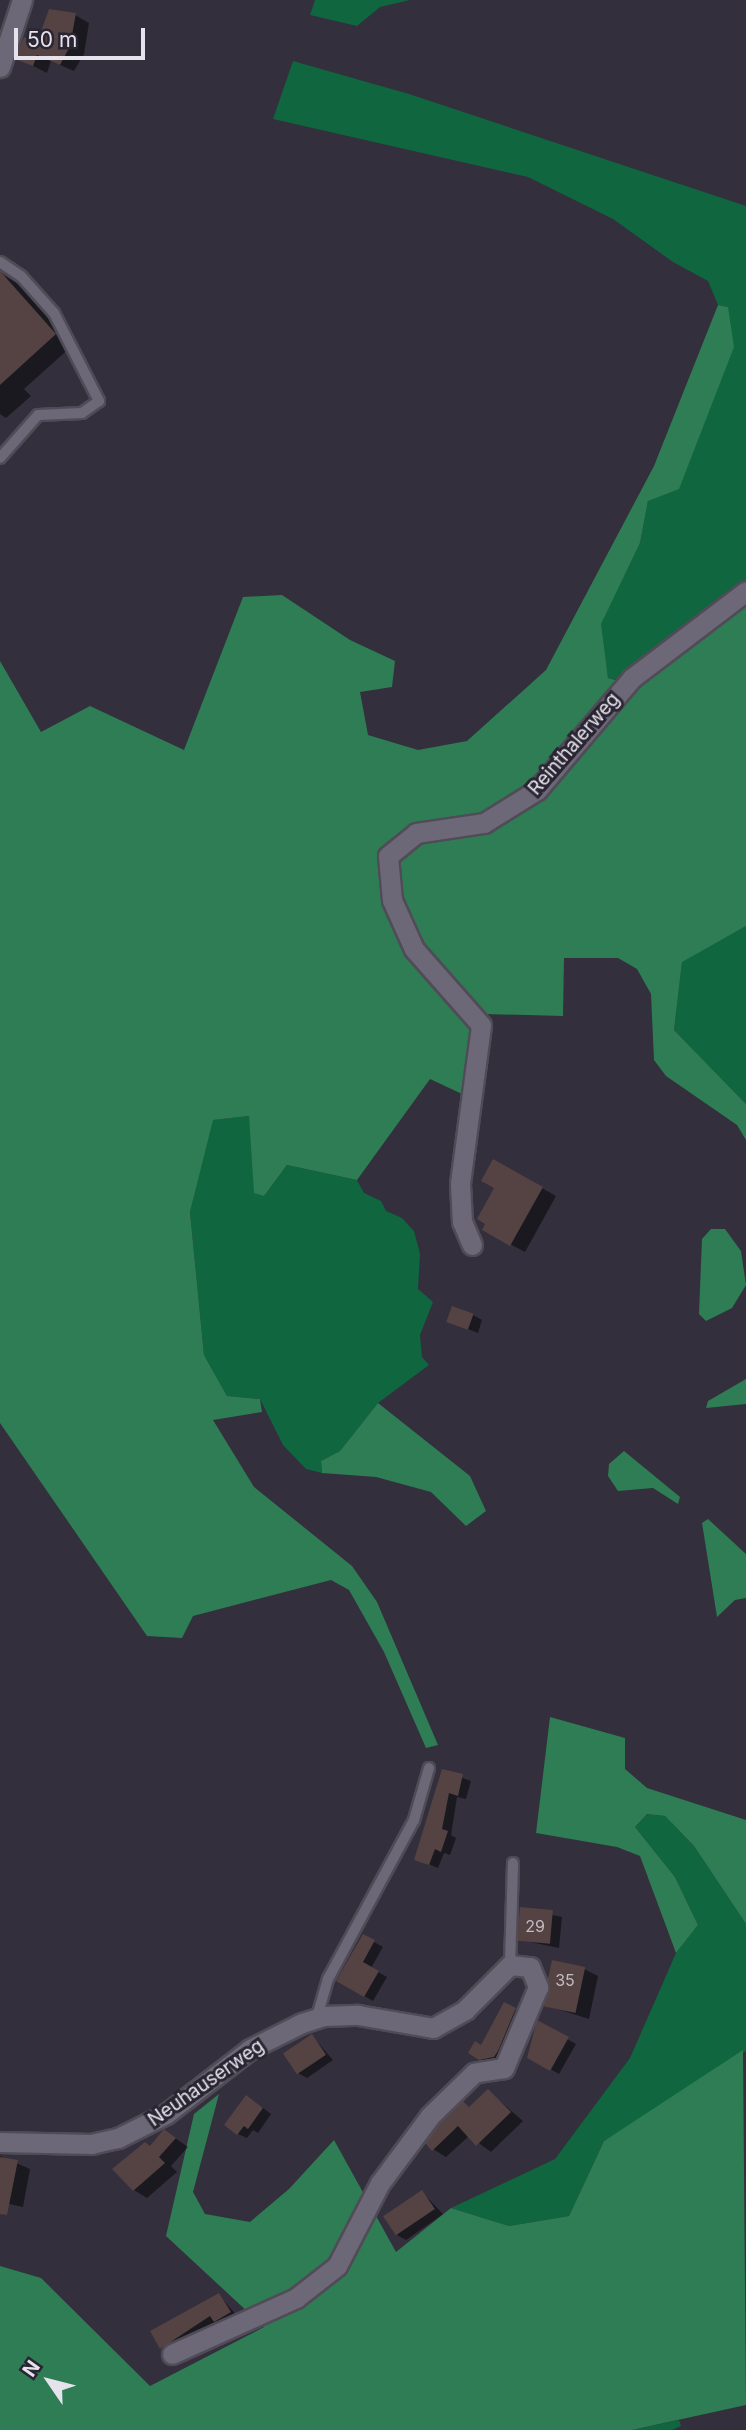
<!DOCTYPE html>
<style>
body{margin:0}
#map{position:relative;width:746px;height:2430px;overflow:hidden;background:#332f3c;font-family:Inter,sans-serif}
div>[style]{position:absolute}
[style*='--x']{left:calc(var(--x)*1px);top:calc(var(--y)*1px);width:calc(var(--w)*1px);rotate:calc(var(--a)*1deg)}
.green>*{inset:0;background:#0f663f}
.forest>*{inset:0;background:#2e7d55}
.shadow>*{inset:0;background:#0007}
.building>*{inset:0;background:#544342;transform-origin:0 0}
.roads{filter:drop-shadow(2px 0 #504c57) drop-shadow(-2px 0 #504c57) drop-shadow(0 2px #504c57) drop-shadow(0 -2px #504c57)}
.lane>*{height:10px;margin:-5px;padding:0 5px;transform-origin:5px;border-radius:5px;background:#6d6877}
.street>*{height:19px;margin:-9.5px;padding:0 9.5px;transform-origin:9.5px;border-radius:9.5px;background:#6d6877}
span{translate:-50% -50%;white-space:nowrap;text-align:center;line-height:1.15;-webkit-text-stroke:6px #292532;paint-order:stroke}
.number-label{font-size:16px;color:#c2bbc2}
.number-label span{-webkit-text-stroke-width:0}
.street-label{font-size:19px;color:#e6e3ec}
.north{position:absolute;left:14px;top:2346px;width:70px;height:70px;-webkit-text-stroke:5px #292532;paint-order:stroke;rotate:305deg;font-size:19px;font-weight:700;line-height:28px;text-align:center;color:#e6e3ec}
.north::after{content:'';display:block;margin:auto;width:24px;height:32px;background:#e6e3ec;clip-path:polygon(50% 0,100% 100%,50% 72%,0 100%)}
.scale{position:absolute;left:14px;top:28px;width:131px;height:32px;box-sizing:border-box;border:4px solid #e6e3ec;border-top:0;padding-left:9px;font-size:21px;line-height:24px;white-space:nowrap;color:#e6e3ec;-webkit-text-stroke:5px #292532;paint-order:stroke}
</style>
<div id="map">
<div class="green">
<i style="clip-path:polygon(315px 0,410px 0,380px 7px,357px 26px,310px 15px)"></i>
<i style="clip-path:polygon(293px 61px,409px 94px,746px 206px,746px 584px,623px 681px,608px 678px,600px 624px,640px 543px,648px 501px,728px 307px,718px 305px,708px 281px,673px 262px,613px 219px,528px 177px,273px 119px)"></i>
<i style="clip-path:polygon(746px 926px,746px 1104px,674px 1030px,682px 961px)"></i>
<i style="clip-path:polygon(249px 1116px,264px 1196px,287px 1165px,357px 1180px,364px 1193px,381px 1201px,386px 1211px,402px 1218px,414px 1231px,420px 1254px,418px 1289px,433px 1302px,420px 1335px,422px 1357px,429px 1365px,378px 1403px,340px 1451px,321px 1461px,322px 1473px,306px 1469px,283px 1445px,260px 1399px,227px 1396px,204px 1355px,190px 1212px,212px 1120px)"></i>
<i style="clip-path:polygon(647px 1814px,665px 1816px,694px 1846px,746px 1924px,746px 2051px,604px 2141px,569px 2216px,509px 2226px,451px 2208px,555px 2159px,630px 2058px,676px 1953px,698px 1925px,675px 1877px,635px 1827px)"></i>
<i style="clip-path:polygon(679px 2420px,681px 2426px,672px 2430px,632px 2430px)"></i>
</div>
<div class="forest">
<i style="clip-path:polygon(718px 305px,728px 307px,734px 347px,679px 489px,648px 501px,640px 543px,601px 624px,608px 678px,638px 686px,746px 600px,746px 926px,682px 962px,674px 1030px,746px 1104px,746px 1140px,737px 1125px,666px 1076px,654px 1060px,651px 994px,637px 969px,618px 958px,564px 958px,563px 1016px,485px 1014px,470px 1031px,462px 1094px,430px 1079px,357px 1180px,287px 1165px,264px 1196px,254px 1193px,249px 1116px,213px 1120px,190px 1212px,204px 1355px,227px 1396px,260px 1399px,262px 1412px,213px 1420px,254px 1487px,352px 1566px,377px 1602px,438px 1745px,426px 1748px,384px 1652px,349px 1590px,331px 1580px,193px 1616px,182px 1638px,147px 1636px,0 1423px,0 661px,41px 732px,90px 706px,184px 750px,243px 597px,282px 595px,350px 640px,395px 661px,392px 687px,360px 692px,368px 735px,418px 750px,467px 741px,546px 670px,654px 466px)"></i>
<i style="clip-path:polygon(711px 1229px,725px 1229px,741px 1251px,746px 1285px,732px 1308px,706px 1321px,699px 1314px,702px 1239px)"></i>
<i style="clip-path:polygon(746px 1379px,746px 1404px,706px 1408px,708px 1401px)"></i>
<i style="clip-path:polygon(378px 1403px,470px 1476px,486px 1511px,466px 1526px,431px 1492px,376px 1477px,322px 1473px,321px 1461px,340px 1451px)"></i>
<i style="clip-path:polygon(624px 1451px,680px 1497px,678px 1504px,653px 1488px,618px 1491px,608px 1476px,609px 1464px)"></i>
<i style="clip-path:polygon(708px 1519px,746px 1554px,746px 1598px,735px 1600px,717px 1617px,702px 1523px)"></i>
<i style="clip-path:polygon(550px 1717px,625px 1738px,625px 1769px,647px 1788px,746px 1820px,746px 1924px,694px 1846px,665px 1816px,647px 1814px,635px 1827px,675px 1877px,698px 1925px,676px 1953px,640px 1856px,617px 1847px,536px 1833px)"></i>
<i style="clip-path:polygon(743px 2050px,746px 2405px,632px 2430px,0 2430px,0 2266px,41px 2278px,150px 2386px,264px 2327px,166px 2236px,194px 2114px,219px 2094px,193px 2192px,205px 2214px,250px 2222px,289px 2189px,334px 2140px,396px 2252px,451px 2208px,509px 2226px,569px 2216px,604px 2141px)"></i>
</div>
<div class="shadow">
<i style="clip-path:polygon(75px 15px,89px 23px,84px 54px,74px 71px,51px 61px,47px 73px,18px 58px)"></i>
<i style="clip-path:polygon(5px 276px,23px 287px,73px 345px,24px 389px,31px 396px,6px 418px,0 414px,0 281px)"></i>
<i style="clip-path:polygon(494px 1161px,556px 1196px,525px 1252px,484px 1230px,496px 1188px)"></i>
<i style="clip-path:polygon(473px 1315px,482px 1320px,478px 1333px,448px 1321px)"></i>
<i style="clip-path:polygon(443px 1771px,471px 1781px,466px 1799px,457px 1797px,451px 1835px,456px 1838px,450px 1855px,444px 1853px,438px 1868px,416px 1859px)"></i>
<i style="clip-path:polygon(522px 1909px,562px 1917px,559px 1948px,520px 1940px)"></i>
<i style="clip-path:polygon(363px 1936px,383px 1947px,371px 1968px,387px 1977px,373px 2001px,338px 1981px)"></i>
<i style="clip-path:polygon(584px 1969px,598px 1976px,589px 2019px,545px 2005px)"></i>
<i style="clip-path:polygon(505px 2004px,524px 2015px,506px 2056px,489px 2064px,471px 2053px,482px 2047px)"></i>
<i style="clip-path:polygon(538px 2023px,576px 2044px,559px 2074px,529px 2057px)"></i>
<i style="clip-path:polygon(312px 2036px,333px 2060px,307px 2078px,298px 2073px)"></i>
<i style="clip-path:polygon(488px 2091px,523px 2121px,491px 2152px,469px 2136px,446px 2157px,433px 2149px,463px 2103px,471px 2108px)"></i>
<i style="clip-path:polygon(255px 2102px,271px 2114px,258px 2133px,253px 2130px,247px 2138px,238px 2134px)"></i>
<i style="clip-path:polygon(165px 2131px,188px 2147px,171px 2166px,177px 2172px,147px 2198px,134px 2190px,151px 2147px)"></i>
<i style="clip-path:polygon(0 2156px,30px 2169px,23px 2207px,0 2202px)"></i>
<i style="clip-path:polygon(422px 2192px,443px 2214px,406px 2240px,397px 2235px)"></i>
<i style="clip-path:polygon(219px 2295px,238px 2317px,224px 2326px,217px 2321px,170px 2353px,161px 2348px)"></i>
</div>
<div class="building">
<i style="clip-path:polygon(49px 9px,76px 13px,70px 46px,60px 65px,37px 55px,33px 66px,15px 59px,24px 37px,37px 43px)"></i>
<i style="clip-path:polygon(0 271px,56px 334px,0 385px)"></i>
<i style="clip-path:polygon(493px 1159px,543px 1187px,510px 1246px,482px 1230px,485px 1224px,477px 1219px,494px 1188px,481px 1181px)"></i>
<i style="left:452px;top:1306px;width:23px;height:17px;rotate:20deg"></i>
<i style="clip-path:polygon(442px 1769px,463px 1774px,458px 1796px,449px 1793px,442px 1829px,448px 1831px,441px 1852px,435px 1849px,429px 1865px,414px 1860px)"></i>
<i style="left:520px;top:1907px;width:33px;height:34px;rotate:5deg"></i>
<i style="clip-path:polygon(363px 1934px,375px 1940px,363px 1962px,379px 1971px,364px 1997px,336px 1981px)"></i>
<i style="left:552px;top:1960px;width:34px;height:47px;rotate:12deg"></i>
<i style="clip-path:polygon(504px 2002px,516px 2008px,498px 2051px,494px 2057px,479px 2060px,468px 2053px,475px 2041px,481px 2045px)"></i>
<i style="clip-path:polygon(537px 2020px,569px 2037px,550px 2071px,527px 2058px)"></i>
<i style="left:312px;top:2034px;width:25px;height:35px;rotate:56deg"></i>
<i style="clip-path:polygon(488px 2089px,511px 2112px,476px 2146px,458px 2126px,432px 2151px,425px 2143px,439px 2124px,463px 2101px,469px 2107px)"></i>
<i style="clip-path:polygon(246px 2095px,263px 2108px,248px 2129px,244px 2126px,237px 2135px,224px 2125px)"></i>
<i style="clip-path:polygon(164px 2129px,176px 2138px,159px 2157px,165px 2163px,133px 2191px,112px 2169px,145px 2142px,150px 2146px)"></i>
<i style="clip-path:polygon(0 2157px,18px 2160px,7px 2215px,0 2214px)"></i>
<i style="left:422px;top:2190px;width:23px;height:47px;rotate:56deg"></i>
<i style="clip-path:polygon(219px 2293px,231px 2312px,214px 2322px,210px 2316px,160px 2349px,150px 2331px)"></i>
</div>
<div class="roads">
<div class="lane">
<i style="--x:0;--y:262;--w:25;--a:34"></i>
<i style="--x:21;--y:276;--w:50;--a:48.3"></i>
<i style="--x:54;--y:313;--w:99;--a:62.9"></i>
<i style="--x:99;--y:401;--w:21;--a:145"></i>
<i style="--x:82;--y:413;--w:44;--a:177.4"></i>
<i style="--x:38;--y:415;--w:57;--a:131.5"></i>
<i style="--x:510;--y:1965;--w:102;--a:-88.3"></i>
<i style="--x:317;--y:2017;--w:40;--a:-74"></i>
<i style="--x:328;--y:1979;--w:181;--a:-61.6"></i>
<i style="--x:414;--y:1820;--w:54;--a:-73.9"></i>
</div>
<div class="street">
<i style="--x:0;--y:67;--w:71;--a:-71.8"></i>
<i style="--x:472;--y:1245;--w:25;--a:-113"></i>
<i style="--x:462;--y:1222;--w:39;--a:-93"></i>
<i style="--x:460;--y:1183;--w:159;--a:-82.4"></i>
<i style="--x:481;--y:1025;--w:101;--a:-131.4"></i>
<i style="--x:414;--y:949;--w:54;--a:-114.2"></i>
<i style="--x:392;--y:900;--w:44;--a:-95.2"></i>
<i style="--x:388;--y:856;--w:36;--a:-39"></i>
<i style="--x:416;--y:833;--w:69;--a:-8.4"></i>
<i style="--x:484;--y:823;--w:62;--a:-31.9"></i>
<i style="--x:537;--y:790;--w:147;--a:-49.7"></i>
<i style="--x:632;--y:678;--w:143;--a:-37.3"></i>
<i style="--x:0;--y:2142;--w:91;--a:1.3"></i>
<i style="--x:91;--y:2144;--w:28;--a:-13"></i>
<i style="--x:118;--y:2138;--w:54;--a:-26.6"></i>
<i style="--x:166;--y:2114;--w:106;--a:-37.7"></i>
<i style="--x:250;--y:2049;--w:58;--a:-26.6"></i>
<i style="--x:302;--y:2023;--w:22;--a:-18"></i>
<i style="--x:323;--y:2016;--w:35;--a:-2"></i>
<i style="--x:358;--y:2015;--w:76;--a:9.8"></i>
<i style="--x:433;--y:2028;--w:37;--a:-29"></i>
<i style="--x:465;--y:2010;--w:64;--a:-45"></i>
<i style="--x:510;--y:1965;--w:20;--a:6"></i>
<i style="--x:530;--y:1967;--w:22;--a:68"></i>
<i style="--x:538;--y:1987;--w:88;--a:112.8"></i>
<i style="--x:504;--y:2068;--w:30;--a:171"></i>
<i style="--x:474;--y:2073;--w:62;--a:135.7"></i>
<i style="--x:430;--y:2116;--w:84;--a:126.7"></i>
<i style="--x:380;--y:2183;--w:93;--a:117.4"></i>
<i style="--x:337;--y:2266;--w:52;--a:142"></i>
<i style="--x:296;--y:2298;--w:136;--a:155.7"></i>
</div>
</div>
<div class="number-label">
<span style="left:535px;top:1926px">29</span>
<span style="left:565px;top:1980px">35</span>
</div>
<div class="street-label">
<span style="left:574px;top:744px;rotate:-49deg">Reinthalerweg</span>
<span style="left:206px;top:2083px;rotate:-35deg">Neuhauserweg</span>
</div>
<div class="north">N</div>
<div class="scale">50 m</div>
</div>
